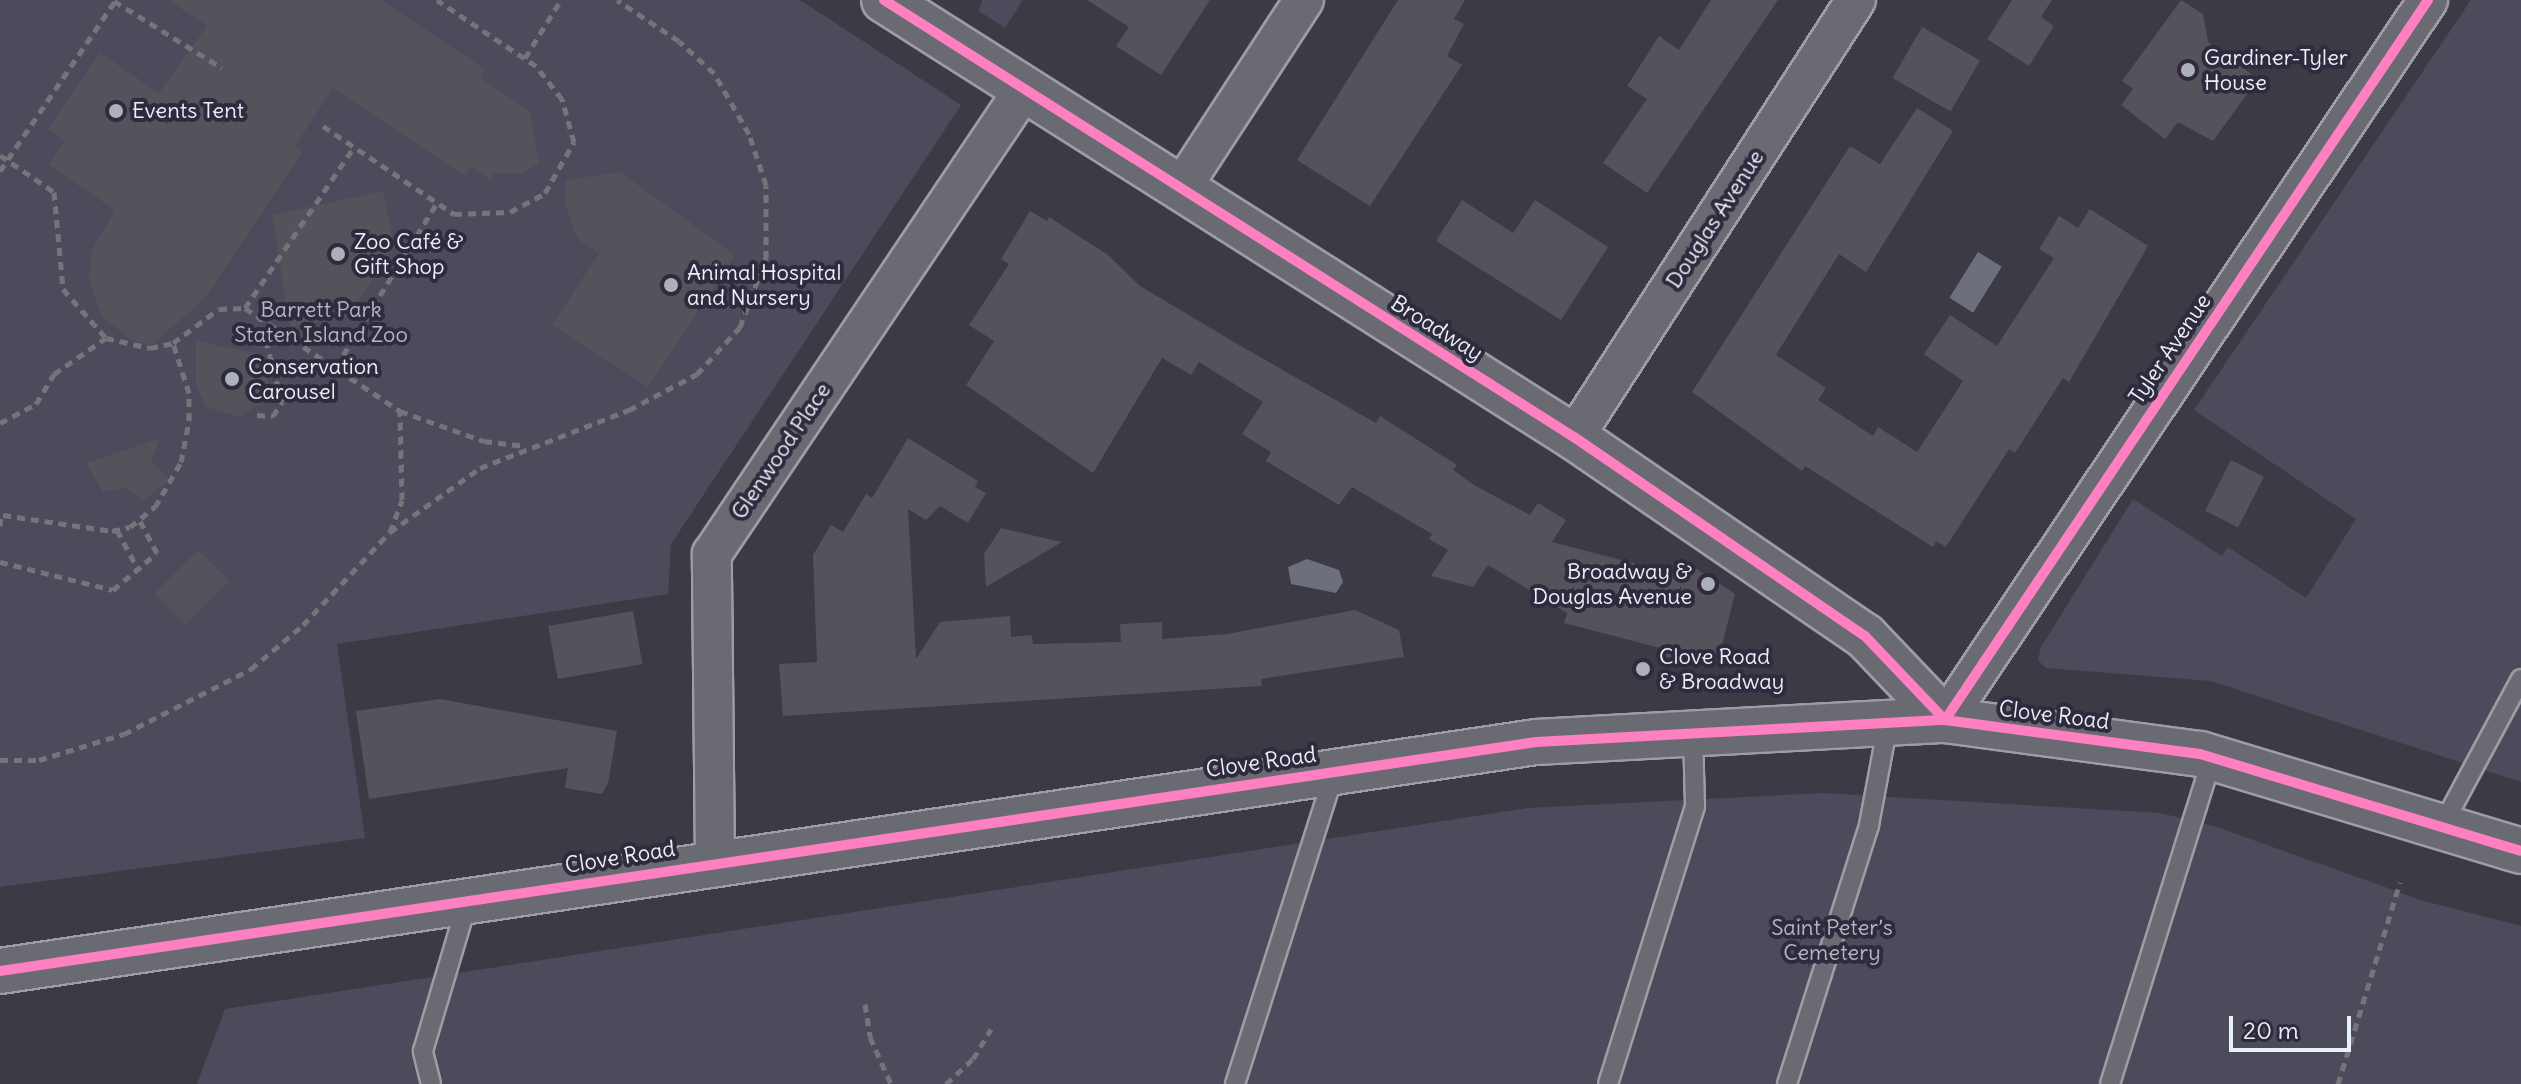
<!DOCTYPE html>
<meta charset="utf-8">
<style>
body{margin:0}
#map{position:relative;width:2521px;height:1084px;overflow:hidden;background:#3c3a44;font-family:Delius,sans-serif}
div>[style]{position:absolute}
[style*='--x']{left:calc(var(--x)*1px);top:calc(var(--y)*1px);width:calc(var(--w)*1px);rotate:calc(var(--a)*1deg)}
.green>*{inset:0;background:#4d4b5b}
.water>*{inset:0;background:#6e6f7c;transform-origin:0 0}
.building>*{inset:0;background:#54525a;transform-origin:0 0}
.path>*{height:5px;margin-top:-2.5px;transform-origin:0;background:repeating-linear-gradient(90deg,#74747a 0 8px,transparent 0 14px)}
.roads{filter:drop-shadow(2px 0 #9d9ea4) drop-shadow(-2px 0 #9d9ea4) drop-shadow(0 2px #9d9ea4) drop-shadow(0 -2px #9d9ea4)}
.lane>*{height:18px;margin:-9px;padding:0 9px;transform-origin:9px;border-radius:9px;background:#6a6b72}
.street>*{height:38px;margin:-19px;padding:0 19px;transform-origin:19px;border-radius:19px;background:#6a6b72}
.secondary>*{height:44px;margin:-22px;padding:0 22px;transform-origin:22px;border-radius:22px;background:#6a6b72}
.cycleway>*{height:10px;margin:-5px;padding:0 5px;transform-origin:5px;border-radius:5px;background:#ff80c0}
.dots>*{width:22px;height:22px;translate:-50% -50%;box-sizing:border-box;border:4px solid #2f2a3d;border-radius:50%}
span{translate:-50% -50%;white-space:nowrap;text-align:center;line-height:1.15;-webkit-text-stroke:8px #2f2a3d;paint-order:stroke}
.poi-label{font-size:22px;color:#e8f1f8}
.left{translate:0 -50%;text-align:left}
.right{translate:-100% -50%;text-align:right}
.street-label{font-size:22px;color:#e8f1f8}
.park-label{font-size:22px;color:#b3b8c2}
.scale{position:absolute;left:2229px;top:1016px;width:122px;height:36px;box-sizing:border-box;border:4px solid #e8f1f8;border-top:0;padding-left:10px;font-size:24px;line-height:28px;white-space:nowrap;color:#e8f1f8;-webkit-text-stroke:6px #2f2a3d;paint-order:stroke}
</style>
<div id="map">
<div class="green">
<i style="clip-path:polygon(0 0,800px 0,961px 105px,671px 544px,668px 594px,337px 644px,365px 838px,0 887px)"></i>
<i style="clip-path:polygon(982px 0,1023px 0,1005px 28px,979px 11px)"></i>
<i style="clip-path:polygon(2471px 0,2521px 0,2521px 782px,2211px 681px,2046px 668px,2038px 660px,2041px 647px,2133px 499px,2222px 556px,2228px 547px,2306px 598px,2356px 519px,2194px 410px)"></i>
<i style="clip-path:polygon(1822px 793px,2160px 813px,2214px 826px,2424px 901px,2521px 926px,2521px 1084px,197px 1084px,225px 1009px,1528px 808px)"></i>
</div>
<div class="water">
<i style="left:1978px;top:252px;width:28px;height:54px;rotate:32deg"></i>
<i style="clip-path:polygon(1307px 559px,1339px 570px,1343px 582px,1336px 593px,1291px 584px,1288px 567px)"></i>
</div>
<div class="building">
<i style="clip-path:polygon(168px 0,381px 0,485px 69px,480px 78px,530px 111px,539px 164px,522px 173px,495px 173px,491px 180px,471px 166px,465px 176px,333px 88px,295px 146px,303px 151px,205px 298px,152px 345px,131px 340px,102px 316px,89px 282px,92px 250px,115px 210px,48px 165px,65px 141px,48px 129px,100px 53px,159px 93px,207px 26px)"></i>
<i style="clip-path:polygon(1087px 0,1210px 0,1161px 75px,1116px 46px,1129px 27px)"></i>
<i style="clip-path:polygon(1398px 0,1465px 0,1454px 19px,1464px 24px,1447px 56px,1462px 65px,1370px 206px,1297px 160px)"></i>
<i style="clip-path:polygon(1711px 0,1778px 0,1647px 193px,1603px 163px,1647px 99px,1627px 86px,1659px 36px,1679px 50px)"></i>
<i style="clip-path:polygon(2012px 0,2052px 0,2041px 17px,2054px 26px,2029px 66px,1987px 39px)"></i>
<i style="clip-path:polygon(2181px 0,2203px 14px,2208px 42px,2258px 79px,2213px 141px,2178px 122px,2165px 139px,2121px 105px,2133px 89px,2122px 81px)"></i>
<i style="left:1922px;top:27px;width:67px;height:59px;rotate:30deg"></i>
<i style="clip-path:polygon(1917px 108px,1953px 131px,1866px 272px,1839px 254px,1776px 355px,1826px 388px,1818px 400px,1873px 436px,1878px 427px,1917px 452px,1963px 381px,1924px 354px,1950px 315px,1997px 346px,2054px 258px,2039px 249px,2059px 216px,2078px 228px,2090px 209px,2148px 246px,2069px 382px,2063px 378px,2015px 453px,2009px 449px,1946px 547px,1936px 541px,1933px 547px,1805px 466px,1802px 471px,1692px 392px,1850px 146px,1880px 164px)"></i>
<i style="clip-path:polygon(620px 172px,735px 255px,648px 387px,552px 325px,599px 253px,578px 239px,566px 207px,566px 180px)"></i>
<i style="clip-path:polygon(383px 191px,394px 246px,348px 317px,290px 327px,272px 215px)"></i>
<i style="clip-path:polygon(1462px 200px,1513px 233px,1535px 200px,1608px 247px,1561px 320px,1436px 241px)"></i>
<i style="clip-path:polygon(1030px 211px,1047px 221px,1049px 217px,1108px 255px,1140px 286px,1239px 345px,1376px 423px,1380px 416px,1457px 465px,1453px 470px,1474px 485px,1530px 515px,1538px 503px,1566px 520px,1552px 542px,1683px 576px,1686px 562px,1735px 594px,1720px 653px,1662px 658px,1664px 649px,1564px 623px,1567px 613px,1488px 565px,1473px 587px,1431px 576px,1448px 550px,1429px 539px,1432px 534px,1352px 487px,1339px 505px,1266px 461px,1271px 452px,1242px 434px,1263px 402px,1199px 362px,1191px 375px,1162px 358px,1093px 473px,966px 385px,994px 341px,969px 325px,1009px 264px,1001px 259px)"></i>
<i style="clip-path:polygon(196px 341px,259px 354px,268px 383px,259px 405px,239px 417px,206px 407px,196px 387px)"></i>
<i style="clip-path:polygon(160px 438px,151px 460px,169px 480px,144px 500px,125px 488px,103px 492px,86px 463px)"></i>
<i style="clip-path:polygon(908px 438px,978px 481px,975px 487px,986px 493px,968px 523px,940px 506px,926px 520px,908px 509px,916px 659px,940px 622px,1010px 616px,1011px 637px,1032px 635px,1033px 644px,1121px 642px,1120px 624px,1162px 622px,1162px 639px,1227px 634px,1355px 610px,1399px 630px,1404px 657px,1261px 679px,1262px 686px,783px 716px,779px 664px,817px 662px,813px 555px,831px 525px,843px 532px,866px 494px,872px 498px)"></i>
<i style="left:2231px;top:460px;width:37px;height:57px;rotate:27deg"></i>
<i style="clip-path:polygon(1001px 528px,1062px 542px,986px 587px,984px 554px)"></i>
<i style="left:198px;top:550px;width:44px;height:62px;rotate:45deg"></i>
<i style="left:633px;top:611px;width:54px;height:86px;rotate:80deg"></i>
<i style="clip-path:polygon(440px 699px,617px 731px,608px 783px,602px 794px,565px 788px,568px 768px,369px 799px,356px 711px)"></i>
</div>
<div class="path">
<i style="--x:114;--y:1;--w:127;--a:31.8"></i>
<i style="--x:525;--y:58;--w:68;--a:-58.2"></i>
<i style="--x:323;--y:126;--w:158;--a:33.9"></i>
<i style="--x:454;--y:214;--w:56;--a:-2"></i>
<i style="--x:510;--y:212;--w:40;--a:-28"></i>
<i style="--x:545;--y:193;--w:59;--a:-60.4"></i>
<i style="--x:574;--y:142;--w:45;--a:-105.6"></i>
<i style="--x:562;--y:99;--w:42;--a:-128.2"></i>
<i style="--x:536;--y:66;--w:119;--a:-146.3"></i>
<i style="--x:0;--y:155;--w:65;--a:34.4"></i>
<i style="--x:54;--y:192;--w:97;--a:84.7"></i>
<i style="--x:63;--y:289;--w:65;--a:48.7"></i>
<i style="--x:106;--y:338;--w:45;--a:12.8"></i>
<i style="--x:150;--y:348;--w:24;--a:-12"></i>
<i style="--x:173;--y:343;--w:57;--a:-36.5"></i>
<i style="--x:219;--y:309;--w:26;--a:-2"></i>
<i style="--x:245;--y:308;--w:186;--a:33.6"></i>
<i style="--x:400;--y:411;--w:89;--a:19.7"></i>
<i style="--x:484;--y:441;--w:41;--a:7"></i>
<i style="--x:0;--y:171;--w:205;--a:-55.9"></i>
<i style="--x:245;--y:308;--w:194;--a:-55.9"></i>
<i style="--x:336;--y:367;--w:193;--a:-58.4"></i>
<i style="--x:257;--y:415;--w:16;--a:4"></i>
<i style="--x:273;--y:416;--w:17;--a:-57"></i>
<i style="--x:282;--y:402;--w:87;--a:-104.7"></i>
<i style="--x:0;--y:423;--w:41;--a:-27.8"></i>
<i style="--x:36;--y:404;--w:35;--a:-59"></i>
<i style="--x:54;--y:374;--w:63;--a:-34.7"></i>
<i style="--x:3;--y:515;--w:110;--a:8.4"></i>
<i style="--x:112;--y:531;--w:18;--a:-13"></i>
<i style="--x:130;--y:527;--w:32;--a:-39"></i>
<i style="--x:155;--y:507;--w:52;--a:-60"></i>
<i style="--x:181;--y:462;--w:42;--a:-79"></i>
<i style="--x:189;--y:421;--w:28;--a:-90"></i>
<i style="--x:189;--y:393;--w:52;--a:-107.7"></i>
<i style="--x:0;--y:526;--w:11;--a:-85"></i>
<i style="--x:117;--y:530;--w:47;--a:61.8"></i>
<i style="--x:390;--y:532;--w:110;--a:-35.4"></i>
<i style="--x:480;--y:468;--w:160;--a:-21.3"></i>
<i style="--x:629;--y:410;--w:77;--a:-27.9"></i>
<i style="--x:697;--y:374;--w:64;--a:-47.5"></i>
<i style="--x:740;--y:327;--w:74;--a:-69.4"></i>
<i style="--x:766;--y:258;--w:73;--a:-90"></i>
<i style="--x:766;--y:185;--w:54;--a:-108.4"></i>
<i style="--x:749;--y:134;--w:70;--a:-119.8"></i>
<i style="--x:714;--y:73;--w:47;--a:-137.6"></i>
<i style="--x:679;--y:41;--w:74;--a:-146.5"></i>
<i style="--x:0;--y:562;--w:116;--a:13.9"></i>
<i style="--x:113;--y:590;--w:57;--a:-40.1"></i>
<i style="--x:157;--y:553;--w:38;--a:-118"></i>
<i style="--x:0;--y:760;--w:39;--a:0"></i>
<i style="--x:39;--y:760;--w:89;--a:-17"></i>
<i style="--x:124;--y:734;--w:143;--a:-27.1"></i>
<i style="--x:251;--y:669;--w:68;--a:-40.2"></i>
<i style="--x:303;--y:625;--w:127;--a:-46.9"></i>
<i style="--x:390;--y:532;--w:34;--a:-69"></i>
<i style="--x:402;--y:500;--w:89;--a:-91.3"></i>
<i style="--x:865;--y:1004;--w:33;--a:81"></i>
<i style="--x:870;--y:1037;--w:51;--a:65.9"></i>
<i style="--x:946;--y:1084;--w:37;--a:-43"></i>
<i style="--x:973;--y:1059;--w:35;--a:-59"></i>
<i style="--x:2338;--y:1084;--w:211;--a:-72.9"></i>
</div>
<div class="roads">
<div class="lane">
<i style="--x:2441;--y:828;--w:169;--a:-61.8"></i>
<i style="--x:431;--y:1084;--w:34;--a:-104"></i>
<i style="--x:423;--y:1051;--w:154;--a:-73.4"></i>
<i style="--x:1235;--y:1084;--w:325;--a:-72.3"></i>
<i style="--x:1608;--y:1084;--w:291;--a:-72.6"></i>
<i style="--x:1695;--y:806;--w:73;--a:-91.6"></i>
<i style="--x:1787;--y:1084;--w:272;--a:-72.4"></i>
<i style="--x:1869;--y:825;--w:104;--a:-79.4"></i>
<i style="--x:2110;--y:1084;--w:342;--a:-72.6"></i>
</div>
<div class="street">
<i style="--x:1180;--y:190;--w:227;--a:-56.9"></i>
<i style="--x:1574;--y:437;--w:520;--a:-57.17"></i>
<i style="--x:1945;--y:720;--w:867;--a:-56.14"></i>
<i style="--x:715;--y:862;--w:308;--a:-90.6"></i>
<i style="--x:712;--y:554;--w:558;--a:-56.11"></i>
</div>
<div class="secondary">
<i style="--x:884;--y:0;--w:817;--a:32.35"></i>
<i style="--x:1574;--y:437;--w:353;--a:34.4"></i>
<i style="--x:1865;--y:636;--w:116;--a:46.4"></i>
<i style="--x:0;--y:971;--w:1553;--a:-8.48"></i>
<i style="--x:1536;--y:742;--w:410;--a:-3.1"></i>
<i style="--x:1945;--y:720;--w:257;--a:7.6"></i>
<i style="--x:2200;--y:754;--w:335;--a:16.8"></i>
</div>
</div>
<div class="cycleway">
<i style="--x:884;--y:0;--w:817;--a:32.35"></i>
<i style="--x:1574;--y:437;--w:353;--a:34.4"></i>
<i style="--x:1865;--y:636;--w:116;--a:46.4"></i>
<i style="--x:1945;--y:720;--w:867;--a:-56.14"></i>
<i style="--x:0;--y:971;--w:1553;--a:-8.48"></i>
<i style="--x:1536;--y:742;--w:410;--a:-3.1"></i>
<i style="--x:1945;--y:720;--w:257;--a:7.6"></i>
<i style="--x:2200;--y:754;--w:335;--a:16.8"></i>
</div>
<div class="dots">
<i style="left:2188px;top:70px;background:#acb1b9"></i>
<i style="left:116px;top:111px;background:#acb1b9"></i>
<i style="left:338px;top:254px;background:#acb1b9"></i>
<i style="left:671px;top:285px;background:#acb1b9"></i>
<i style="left:232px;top:379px;background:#acb1b9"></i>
<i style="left:1708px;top:584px;background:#acb1b9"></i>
<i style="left:1643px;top:669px;background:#acb1b9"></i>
</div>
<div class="poi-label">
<span class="left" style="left:2204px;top:70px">Gardiner-Tyler<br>House</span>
<span class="left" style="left:132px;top:111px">Events Tent</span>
<span class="left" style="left:354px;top:254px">Zoo Café &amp;<br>Gift Shop</span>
<span class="left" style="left:687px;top:285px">Animal Hospital<br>and Nursery</span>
<span class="left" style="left:248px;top:379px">Conservation<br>Carousel</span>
<span class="right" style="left:1692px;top:584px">Broadway &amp;<br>Douglas Avenue</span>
<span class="left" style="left:1659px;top:669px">Clove Road<br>&amp; Broadway</span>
</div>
<div class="street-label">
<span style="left:1715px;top:219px;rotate:-57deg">Douglas Avenue</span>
<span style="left:1437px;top:328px;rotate:32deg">Broadway</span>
<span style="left:2170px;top:349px;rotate:-56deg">Tyler Avenue</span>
<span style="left:781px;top:451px;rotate:-56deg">Glenwood Place</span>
<span style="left:2054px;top:715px;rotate:7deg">Clove Road</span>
<span style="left:1261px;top:762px;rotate:-8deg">Clove Road</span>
<span style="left:620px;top:857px;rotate:-9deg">Clove Road</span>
</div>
<div class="park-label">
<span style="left:321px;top:322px">Barrett Park<br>Staten Island Zoo</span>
<span style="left:1832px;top:940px">Saint Peter’s<br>Cemetery</span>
</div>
<div class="scale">20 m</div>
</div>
